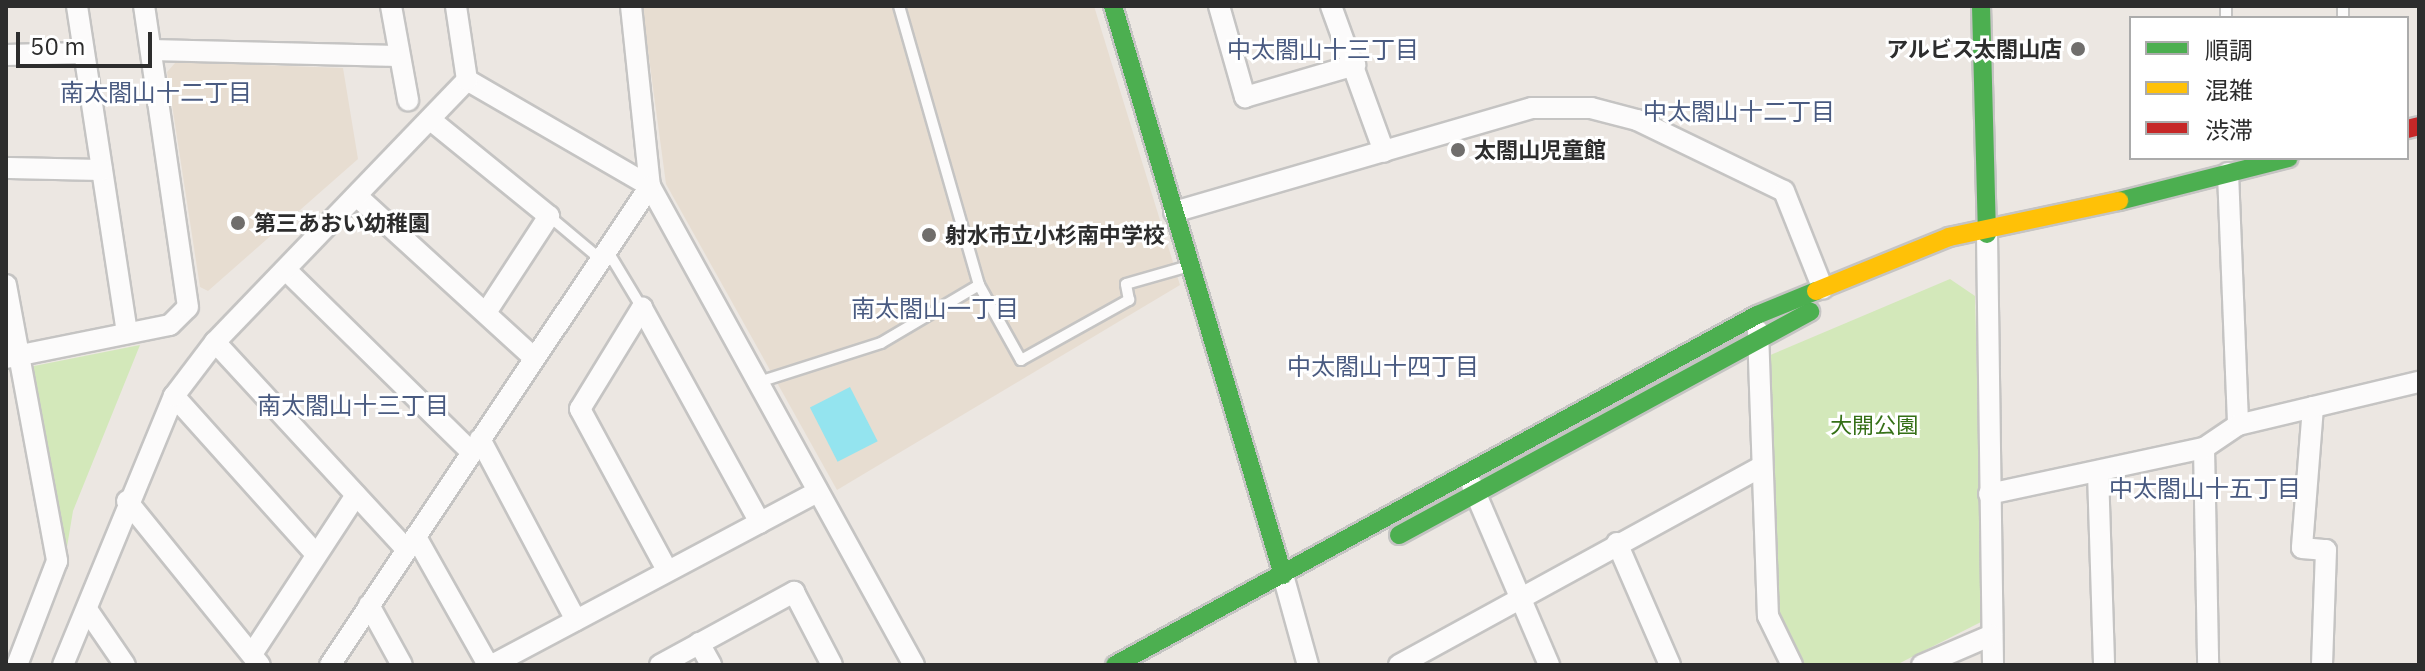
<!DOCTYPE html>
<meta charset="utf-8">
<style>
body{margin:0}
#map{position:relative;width:2425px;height:671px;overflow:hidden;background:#ece7e2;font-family:"IBM Plex Sans","Noto Sans JP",sans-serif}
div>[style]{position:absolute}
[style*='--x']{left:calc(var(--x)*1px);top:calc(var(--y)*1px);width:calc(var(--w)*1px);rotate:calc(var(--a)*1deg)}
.education>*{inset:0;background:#e7ddd1}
.green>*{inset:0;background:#d3e8ba}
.water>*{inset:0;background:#94e4ef;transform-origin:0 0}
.roads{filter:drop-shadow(2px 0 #c5c4c3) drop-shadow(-2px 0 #c5c4c3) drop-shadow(0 2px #c5c4c3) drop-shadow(0 -2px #c5c4c3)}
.lane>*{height:10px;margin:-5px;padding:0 5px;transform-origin:5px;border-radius:5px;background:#fcfbfb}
.street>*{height:20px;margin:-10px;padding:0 10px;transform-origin:10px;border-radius:10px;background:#fcfbfb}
.fast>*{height:18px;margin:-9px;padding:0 9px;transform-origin:9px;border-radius:9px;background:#4caf50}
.slow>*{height:18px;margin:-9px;padding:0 9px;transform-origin:9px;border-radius:9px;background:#ffc107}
.jam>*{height:18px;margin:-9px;padding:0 9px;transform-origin:9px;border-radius:9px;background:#c62828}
.dots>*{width:22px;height:22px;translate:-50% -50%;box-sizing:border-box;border:4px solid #fff;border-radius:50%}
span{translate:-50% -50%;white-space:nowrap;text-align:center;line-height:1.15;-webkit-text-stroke:6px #fff;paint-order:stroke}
.poi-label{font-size:22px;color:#2d2d2d;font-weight:700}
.right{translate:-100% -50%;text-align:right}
.left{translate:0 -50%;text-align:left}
.park-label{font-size:22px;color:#357017}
.neighbourhood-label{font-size:24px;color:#4a5b81}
.frame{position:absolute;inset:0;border:8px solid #2d2d2d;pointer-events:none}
.legend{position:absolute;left:2129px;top:16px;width:280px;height:144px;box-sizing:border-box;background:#fff;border:2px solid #ababab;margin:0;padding:10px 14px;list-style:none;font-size:24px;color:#2d2d2d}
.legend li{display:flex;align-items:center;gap:16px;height:40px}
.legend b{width:40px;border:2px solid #ababab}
.scale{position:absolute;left:16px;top:32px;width:136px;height:36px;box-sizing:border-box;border:4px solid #2d2d2d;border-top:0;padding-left:10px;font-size:24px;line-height:28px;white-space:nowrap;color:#2d2d2d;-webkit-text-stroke:6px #fff;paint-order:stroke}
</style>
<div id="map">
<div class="education">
<i style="clip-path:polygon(642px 6px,1094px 6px,1180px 285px,837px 490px,666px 184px)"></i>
<i style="clip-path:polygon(176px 62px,343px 68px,358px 159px,208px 291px,200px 287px,167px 72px)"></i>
</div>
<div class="green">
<i style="clip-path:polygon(1950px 279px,1975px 296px,1983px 621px,1896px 665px,1803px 665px,1776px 610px,1768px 356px)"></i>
<i style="clip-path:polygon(140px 345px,73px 511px,65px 559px,29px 374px,34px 366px)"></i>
</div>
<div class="water">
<i style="left:850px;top:387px;width:61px;height:45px;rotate:63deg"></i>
</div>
<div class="roads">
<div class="lane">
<i style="--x:2226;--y:6;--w:12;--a:90"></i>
<i style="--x:2343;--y:6;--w:12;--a:90"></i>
<i style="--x:549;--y:216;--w:67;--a:40.1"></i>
<i style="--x:607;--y:250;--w:68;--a:58.9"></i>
<i style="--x:979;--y:285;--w:86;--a:60.8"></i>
<i style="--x:1021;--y:360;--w:124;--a:-29.1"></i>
<i style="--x:1129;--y:300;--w:16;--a:-101"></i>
<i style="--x:1126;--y:284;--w:66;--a:-15.9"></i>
<i style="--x:759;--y:382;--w:128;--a:-17.7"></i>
<i style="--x:881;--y:343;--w:114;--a:-30.6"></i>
<i style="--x:979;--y:285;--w:290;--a:-106"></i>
</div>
<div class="street">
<i style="--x:77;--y:6;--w:331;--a:81.3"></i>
<i style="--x:391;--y:6;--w:96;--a:79.7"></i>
<i style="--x:631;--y:6;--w:181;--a:84"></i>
<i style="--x:650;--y:186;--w:547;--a:61.14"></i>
<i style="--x:1219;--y:6;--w:95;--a:74.1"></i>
<i style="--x:1245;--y:97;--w:115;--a:-16.2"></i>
<i style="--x:1331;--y:6;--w:155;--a:70"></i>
<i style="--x:151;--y:50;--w:247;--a:1.4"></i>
<i style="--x:6;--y:55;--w:77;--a:-1.5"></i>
<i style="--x:467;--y:80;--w:211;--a:30.1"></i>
<i style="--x:432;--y:121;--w:151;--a:39.1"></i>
<i style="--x:549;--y:216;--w:113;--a:123.1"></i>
<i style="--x:6;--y:168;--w:96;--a:1.2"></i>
<i style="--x:2228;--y:173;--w:252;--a:87.7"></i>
<i style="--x:359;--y:198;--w:237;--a:42.4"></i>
<i style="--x:1174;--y:212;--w:373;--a:-16.2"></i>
<i style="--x:1532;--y:108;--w:59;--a:0"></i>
<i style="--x:1591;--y:108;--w:48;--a:14.6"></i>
<i style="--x:1637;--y:120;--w:163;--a:25.8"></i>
<i style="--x:1784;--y:191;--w:105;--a:68.3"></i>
<i style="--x:1987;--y:234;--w:431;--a:89.2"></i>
<i style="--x:286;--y:270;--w:260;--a:44.5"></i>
<i style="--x:6;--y:285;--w:281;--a:79.5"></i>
<i style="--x:57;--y:561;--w:111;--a:111"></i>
<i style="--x:1758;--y:331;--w:285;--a:88"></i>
<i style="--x:1768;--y:616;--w:55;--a:63.9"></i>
<i style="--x:215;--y:342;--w:283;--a:47.3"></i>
<i style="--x:6;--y:358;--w:167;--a:-11.4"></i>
<i style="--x:170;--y:325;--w:25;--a:-45"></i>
<i style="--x:188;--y:307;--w:304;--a:-98.3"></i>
<i style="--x:174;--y:396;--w:212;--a:48.1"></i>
<i style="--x:2313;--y:407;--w:141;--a:94.5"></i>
<i style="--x:2302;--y:548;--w:24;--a:5"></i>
<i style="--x:2326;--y:550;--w:115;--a:92"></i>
<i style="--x:480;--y:439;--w:205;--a:62.1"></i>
<i style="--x:2204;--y:448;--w:217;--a:88.9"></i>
<i style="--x:2098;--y:472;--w:193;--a:88.2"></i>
<i style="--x:1472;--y:485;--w:196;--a:66.8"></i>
<i style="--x:1989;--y:494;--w:220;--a:-12.1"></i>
<i style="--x:2204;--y:448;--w:41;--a:-34.1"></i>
<i style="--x:2238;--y:425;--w:186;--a:-13.4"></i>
<i style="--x:127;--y:501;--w:211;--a:51"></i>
<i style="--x:416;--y:537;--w:147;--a:60.6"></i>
<i style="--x:1617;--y:543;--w:133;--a:66.5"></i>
<i style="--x:667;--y:570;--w:183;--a:-118.4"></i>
<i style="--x:580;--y:409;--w:119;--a:-58.5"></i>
<i style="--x:642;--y:308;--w:245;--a:61.2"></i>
<i style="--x:1283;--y:575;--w:93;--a:74.5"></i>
<i style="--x:369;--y:605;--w:68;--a:61.2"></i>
<i style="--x:88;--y:611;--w:65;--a:55.6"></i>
<i style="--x:699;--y:643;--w:25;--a:61"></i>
<i style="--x:252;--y:654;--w:190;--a:-56.8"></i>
<i style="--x:63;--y:665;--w:291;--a:-67.6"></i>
<i style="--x:174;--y:396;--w:68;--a:-52.8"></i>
<i style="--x:215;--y:342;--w:364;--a:-46.1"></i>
<i style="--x:467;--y:80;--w:75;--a:-98.5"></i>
<i style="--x:330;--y:665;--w:576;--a:-56.25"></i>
<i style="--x:492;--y:665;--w:367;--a:-28"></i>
<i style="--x:660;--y:665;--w:153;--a:-28.6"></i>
<i style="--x:794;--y:592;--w:82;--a:62.5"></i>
<i style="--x:1399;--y:665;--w:413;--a:-28.7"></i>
<i style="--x:1922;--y:665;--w:76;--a:-23.2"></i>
</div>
<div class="fast">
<i style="--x:1113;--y:6;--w:594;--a:73.37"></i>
<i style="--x:1981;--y:6;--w:228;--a:88.5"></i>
<i style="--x:2119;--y:201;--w:175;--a:-14.2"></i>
<i style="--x:1399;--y:535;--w:468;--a:-28.5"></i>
<i style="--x:1115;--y:665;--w:731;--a:-28.6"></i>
<i style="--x:1757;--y:315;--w:64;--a:-22.1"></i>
</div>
<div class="slow">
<i style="--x:1816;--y:291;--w:144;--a:-22.1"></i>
<i style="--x:1949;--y:237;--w:174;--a:-12"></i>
</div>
<div class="jam">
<i style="--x:2407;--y:129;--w:12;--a:-14"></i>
</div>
</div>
<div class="dots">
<i style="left:2078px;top:49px;background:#706e6c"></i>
<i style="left:1458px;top:150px;background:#706e6c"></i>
<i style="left:238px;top:223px;background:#706e6c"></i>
<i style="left:929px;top:235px;background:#706e6c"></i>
</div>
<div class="poi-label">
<span class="right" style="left:2062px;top:49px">アルビス太閤山店</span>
<span class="left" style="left:1474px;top:150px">太閤山児童館</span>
<span class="left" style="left:254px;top:223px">第三あおい幼稚園</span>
<span class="left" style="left:945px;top:235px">射水市立小杉南中学校</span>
</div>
<div class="park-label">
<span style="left:1874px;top:425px">大開公園</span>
</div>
<div class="neighbourhood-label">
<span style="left:1323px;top:50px">中太閤山十三丁目</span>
<span style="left:156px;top:93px">南太閤山十二丁目</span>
<span style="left:1739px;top:112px">中太閤山十二丁目</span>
<span style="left:935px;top:309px">南太閤山一丁目</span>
<span style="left:1383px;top:367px">中太閤山十四丁目</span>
<span style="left:353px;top:406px">南太閤山十三丁目</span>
<span style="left:2205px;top:489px">中太閤山十五丁目</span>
</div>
<div class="frame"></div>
<ul class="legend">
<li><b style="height:10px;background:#4caf50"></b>順調</li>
<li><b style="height:10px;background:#ffc107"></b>混雑</li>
<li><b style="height:10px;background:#c62828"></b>渋滞</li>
</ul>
<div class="scale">50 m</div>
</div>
